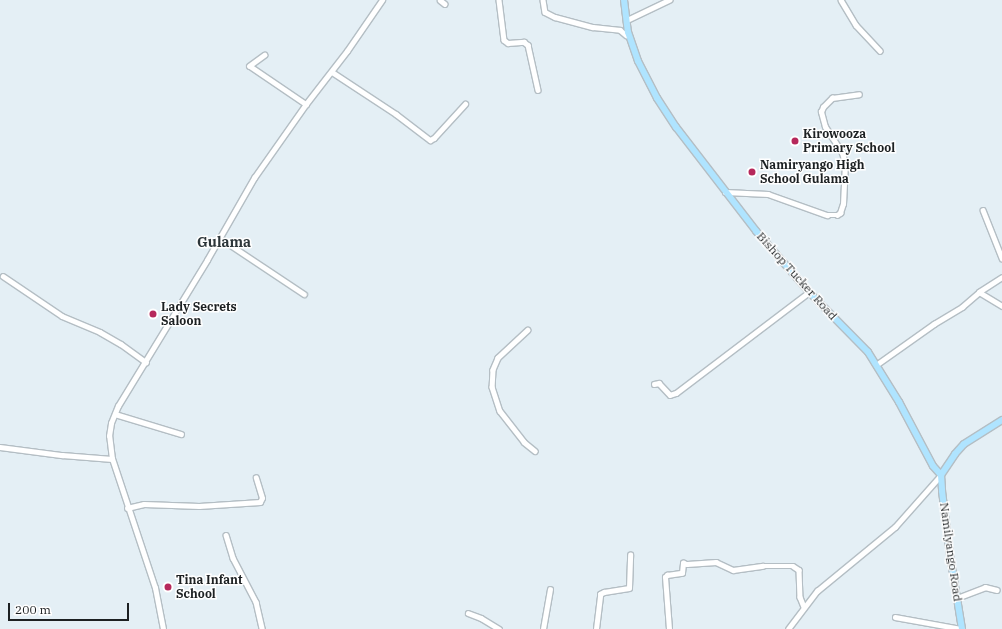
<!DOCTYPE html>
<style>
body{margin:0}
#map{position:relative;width:1002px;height:629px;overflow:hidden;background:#e4eff5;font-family:"IBM Plex Serif",serif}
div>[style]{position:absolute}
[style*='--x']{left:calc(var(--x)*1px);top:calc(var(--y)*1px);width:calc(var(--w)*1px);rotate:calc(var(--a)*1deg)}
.roads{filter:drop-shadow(1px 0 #b4bec4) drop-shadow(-1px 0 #b4bec4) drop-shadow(0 1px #b4bec4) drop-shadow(0 -1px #b4bec4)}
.minor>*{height:4.5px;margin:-2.25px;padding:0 2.25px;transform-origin:2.25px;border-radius:2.25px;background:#fff}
.major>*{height:6px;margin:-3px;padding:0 3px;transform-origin:3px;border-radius:3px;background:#afe4ff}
.dots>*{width:11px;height:11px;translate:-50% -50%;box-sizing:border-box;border:2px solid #fff;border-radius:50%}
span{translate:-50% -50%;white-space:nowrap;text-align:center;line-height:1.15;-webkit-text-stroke:3px #fff;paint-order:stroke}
.poi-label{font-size:12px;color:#1c2022;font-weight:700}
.left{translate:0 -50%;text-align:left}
.street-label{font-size:12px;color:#1c2022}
.quarter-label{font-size:14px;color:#2d363a;font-weight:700}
.scale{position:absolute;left:8px;top:603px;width:121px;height:18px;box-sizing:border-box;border:2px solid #1c2022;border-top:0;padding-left:5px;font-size:12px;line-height:14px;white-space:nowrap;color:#1c2022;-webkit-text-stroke:3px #fff;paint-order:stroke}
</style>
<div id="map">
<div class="roads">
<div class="minor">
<i style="--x:440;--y:0;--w:6;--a:39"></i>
<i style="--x:499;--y:0;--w:40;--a:82.9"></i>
<i style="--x:504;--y:40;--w:5;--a:37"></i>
<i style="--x:508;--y:43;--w:16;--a:-4"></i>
<i style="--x:524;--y:42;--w:5;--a:37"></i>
<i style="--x:528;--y:45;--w:46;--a:77.5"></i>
<i style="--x:543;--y:0;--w:12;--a:81"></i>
<i style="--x:545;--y:12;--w:11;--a:27"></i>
<i style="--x:555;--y:17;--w:39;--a:15"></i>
<i style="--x:593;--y:27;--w:27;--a:6"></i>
<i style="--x:620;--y:30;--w:8;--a:40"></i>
<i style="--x:841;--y:0;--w:29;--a:59"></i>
<i style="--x:856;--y:25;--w:35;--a:47"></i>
<i style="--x:627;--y:20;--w:47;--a:-25.5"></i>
<i style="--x:265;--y:55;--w:19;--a:144"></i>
<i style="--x:250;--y:66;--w:68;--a:34.2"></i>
<i style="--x:332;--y:72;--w:77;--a:33.3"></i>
<i style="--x:396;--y:114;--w:43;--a:37.4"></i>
<i style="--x:430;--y:140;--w:4;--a:-27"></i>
<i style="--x:434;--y:138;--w:46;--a:-47.6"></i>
<i style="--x:725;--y:192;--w:43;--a:2.7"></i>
<i style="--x:768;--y:194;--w:63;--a:19.6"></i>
<i style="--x:827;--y:215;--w:10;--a:0"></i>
<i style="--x:837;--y:215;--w:4;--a:-34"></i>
<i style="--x:840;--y:213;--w:9;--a:-72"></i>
<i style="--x:843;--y:204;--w:41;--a:-87.2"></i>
<i style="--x:845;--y:163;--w:10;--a:-107"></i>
<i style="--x:842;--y:153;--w:31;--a:-123"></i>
<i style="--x:825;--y:127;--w:16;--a:-105"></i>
<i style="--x:821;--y:112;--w:5;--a:-68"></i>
<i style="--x:823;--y:107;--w:13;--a:-45"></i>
<i style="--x:832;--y:98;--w:27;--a:-8"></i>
<i style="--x:983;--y:210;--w:52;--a:68.4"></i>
<i style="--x:220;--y:238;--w:101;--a:33.7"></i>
<i style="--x:3;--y:276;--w:71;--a:34.1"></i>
<i style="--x:62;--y:316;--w:41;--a:22.8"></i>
<i style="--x:100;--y:332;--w:24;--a:30"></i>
<i style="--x:121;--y:344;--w:31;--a:36"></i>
<i style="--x:979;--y:292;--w:27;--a:31"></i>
<i style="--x:528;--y:330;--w:41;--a:137"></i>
<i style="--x:498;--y:358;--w:13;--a:113"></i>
<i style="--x:493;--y:370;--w:17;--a:93"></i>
<i style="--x:492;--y:387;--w:25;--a:72"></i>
<i style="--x:500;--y:411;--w:39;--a:52"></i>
<i style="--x:524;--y:442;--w:14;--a:39"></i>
<i style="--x:876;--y:365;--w:71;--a:-35.3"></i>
<i style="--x:934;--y:324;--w:33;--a:-31"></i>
<i style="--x:962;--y:307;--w:23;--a:-41"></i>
<i style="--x:979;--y:292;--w:27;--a:-33"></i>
<i style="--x:654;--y:384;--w:5;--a:-11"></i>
<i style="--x:659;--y:383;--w:16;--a:47"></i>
<i style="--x:670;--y:395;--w:6;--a:-18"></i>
<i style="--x:676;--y:393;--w:167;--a:-37.2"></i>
<i style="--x:115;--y:414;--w:69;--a:16.9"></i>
<i style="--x:0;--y:447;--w:63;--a:7.4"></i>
<i style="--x:62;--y:455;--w:50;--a:4.6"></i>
<i style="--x:127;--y:508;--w:17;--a:-13"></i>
<i style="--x:144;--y:504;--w:55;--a:2.1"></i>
<i style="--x:199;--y:506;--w:61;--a:-3.8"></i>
<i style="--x:260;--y:502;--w:4;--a:-63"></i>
<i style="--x:262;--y:498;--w:21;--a:-107"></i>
<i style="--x:226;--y:535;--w:24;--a:73"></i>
<i style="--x:233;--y:558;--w:50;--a:62.4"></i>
<i style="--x:256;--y:602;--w:28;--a:77"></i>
<i style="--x:957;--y:598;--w:30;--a:-21"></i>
<i style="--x:985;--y:587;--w:12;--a:14"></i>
<i style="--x:468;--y:613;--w:14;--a:21"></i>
<i style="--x:481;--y:618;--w:21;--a:31"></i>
<i style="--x:895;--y:617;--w:68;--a:10.2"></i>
<i style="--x:163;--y:629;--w:42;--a:-101"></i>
<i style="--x:155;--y:588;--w:136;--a:-108.4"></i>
<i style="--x:112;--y:459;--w:23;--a:-97"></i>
<i style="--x:109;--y:436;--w:13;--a:-81"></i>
<i style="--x:111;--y:423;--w:18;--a:-68"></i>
<i style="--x:118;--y:406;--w:171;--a:-58.6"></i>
<i style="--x:207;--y:260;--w:95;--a:-60.2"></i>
<i style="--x:254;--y:178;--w:90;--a:-54.9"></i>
<i style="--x:306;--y:104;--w:67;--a:-52.3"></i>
<i style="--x:347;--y:51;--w:62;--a:-55.5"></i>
<i style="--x:543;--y:629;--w:40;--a:-80"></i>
<i style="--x:596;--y:629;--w:35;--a:-83"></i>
<i style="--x:600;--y:594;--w:4;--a:-27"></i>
<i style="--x:604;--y:592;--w:25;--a:-9"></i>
<i style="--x:629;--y:588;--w:33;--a:-88"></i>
<i style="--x:669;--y:629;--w:52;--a:-94.4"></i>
<i style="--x:665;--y:577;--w:3;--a:-45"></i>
<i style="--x:667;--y:575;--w:15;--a:-8"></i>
<i style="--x:682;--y:573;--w:10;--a:-84"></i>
<i style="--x:683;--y:563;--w:4;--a:14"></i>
<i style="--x:687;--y:564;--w:29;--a:-4"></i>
<i style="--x:716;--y:562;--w:19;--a:25"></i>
<i style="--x:733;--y:570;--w:30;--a:-8"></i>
<i style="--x:763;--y:566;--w:30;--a:0"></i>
<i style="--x:793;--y:566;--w:7;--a:34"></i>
<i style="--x:799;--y:570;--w:27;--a:88"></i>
<i style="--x:800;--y:597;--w:11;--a:68"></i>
<i style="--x:788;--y:629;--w:48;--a:-52.7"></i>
<i style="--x:817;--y:591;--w:101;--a:-39.4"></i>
<i style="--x:895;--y:527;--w:69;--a:-48.5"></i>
</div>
<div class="major">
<i style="--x:624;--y:0;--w:32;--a:83"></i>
<i style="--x:628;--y:32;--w:31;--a:71"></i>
<i style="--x:638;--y:61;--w:42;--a:62.8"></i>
<i style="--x:657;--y:98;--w:35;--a:57"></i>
<i style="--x:676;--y:127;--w:131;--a:52.4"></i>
<i style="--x:756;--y:231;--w:81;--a:49"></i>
<i style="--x:809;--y:292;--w:84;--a:45.5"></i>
<i style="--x:868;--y:352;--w:59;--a:58.2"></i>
<i style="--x:899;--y:402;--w:72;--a:62"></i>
<i style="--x:933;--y:466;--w:12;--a:48"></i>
<i style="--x:941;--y:475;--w:16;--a:86"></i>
<i style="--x:942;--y:491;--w:64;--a:82.9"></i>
<i style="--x:950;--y:555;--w:75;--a:80.8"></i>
<i style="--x:941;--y:475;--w:25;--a:-56"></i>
<i style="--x:955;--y:454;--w:13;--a:-48"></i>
<i style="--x:964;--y:444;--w:45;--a:-32.3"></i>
</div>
</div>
<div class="dots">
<i style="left:795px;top:141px;background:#b6285b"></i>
<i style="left:752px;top:172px;background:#b6285b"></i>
<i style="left:153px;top:314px;background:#b6285b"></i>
<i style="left:168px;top:587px;background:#b6285b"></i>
</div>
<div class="poi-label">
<span class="left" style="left:803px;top:141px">Kirowooza<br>Primary School</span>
<span class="left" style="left:760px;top:172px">Namiryango High<br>School Gulama</span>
<span class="left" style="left:161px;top:314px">Lady Secrets<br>Saloon</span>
<span class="left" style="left:176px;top:587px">Tina Infant<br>School</span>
</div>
<div class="street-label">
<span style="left:797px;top:276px;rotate:48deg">Bishop Tucker Road</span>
<span style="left:951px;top:552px;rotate:82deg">Namilyango Road</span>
</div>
<div class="quarter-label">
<span style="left:224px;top:242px">Gulama</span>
</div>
<div class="scale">200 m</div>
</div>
